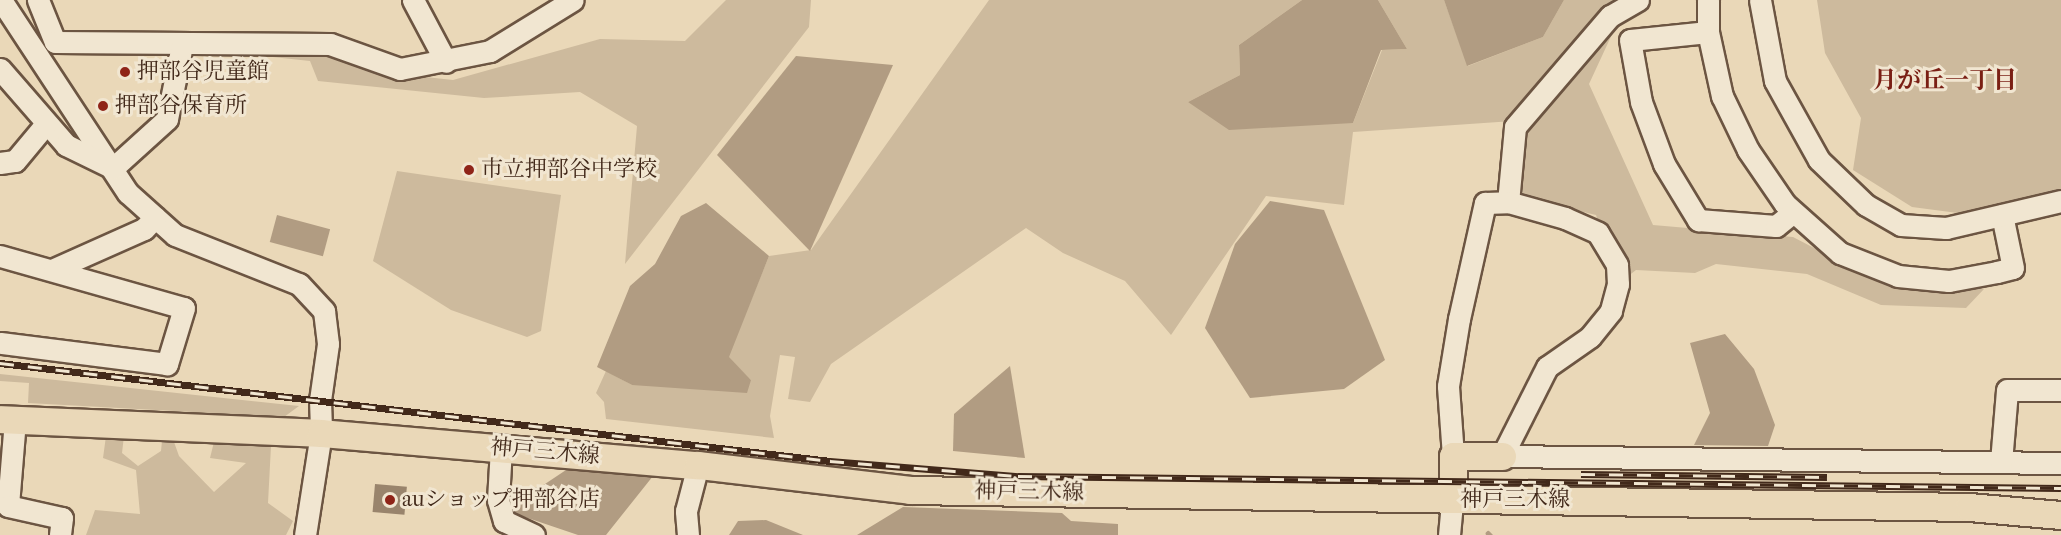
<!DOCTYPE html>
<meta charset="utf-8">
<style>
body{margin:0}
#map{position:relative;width:2061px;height:535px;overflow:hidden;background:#ead8b8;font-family:"IM FELL French Canon","Noto Serif JP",serif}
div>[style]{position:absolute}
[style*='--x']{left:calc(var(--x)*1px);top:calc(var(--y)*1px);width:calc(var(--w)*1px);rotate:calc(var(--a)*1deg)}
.green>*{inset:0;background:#cdba9d}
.water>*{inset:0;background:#b19c82;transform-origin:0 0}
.stream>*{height:4.5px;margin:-2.25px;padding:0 2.25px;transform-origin:2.25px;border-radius:2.25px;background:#b19c82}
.building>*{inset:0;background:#99846c;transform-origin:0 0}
.roads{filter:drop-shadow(2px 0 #6c5542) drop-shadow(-2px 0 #6c5542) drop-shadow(0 2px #6c5542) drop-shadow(0 -2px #6c5542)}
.minor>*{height:21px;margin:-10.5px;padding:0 10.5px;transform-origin:10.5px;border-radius:10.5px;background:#f1e6d1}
.major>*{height:27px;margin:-13.5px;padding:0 13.5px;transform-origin:13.5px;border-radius:13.5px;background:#ead8b8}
.rail>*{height:7px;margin-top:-3.5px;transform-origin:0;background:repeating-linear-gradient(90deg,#f1e6d1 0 14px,#42291a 0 28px);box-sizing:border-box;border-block:2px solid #42291a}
.dots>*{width:16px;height:16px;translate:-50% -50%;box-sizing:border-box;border:3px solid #f1e6d1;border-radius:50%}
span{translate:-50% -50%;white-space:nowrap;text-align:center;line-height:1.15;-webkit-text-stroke:6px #f1e6d1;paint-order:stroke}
.poi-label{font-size:22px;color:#42291a}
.left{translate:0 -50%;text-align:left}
.street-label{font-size:22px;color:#42291a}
.neighbourhood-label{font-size:24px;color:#7a1f14;font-weight:700}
</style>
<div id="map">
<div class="green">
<i style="clip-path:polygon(726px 0,811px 0,809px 27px,625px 264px,637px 126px,580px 92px,484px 98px,318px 81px,310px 61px,216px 51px,324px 49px,398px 74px,453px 80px,600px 39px,685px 41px)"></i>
<i style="clip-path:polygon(989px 0,1302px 0,1239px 45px,1240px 75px,1188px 102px,1353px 123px,1382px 50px,1407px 49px,1378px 0,1444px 0,1468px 66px,1543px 37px,1564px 0,1618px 0,1513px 121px,1353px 132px,1344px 205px,1266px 196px,1171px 335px,1125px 281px,1063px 253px,1026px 228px,831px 364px,810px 402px,788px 399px,795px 357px,780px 355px,770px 416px,774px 438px,606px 419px,604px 402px,596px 393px,606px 371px,632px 385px,751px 380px,728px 357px,769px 256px,811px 250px)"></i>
<i style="clip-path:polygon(1817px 0,2061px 0,2061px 192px,1973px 215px,1912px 207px,1853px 170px,1861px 118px,1825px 53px)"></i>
<i style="clip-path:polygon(1620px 17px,1589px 84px,1653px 225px,1793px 237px,1883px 284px,1984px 289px,1966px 308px,1881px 305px,1807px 274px,1716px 264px,1695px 273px,1636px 270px,1618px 284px,1596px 215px,1512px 195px,1521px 129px,1558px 95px)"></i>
<i style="clip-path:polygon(397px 171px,561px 195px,541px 331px,527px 337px,451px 310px,373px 261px)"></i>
<i style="clip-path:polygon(0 374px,299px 406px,284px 417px,28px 403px,29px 383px,0 381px)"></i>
<i style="clip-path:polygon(106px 436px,124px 436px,122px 453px,138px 466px,161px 451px,162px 441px,174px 442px,179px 456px,214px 492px,246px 463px,210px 458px,214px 442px,271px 446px,268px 503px,293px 521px,286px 535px,86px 535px,95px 510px,140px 514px,136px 470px,103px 458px)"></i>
</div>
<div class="water">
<i style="clip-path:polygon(1302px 0,1378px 0,1407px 49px,1381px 50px,1353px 123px,1229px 130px,1188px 102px,1240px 75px,1239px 45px)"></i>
<i style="clip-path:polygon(1444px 0,1564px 0,1543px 37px,1467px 66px)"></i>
<i style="clip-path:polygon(796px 56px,893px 65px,810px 251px,717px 155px)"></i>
<i style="clip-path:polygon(1270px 201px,1324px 210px,1385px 360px,1344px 389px,1250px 398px,1205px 328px,1235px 244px)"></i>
<i style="clip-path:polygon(706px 203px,769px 256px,729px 357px,751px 380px,747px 393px,632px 385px,597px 367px,630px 286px,655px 264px,681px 216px)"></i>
<i style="left:277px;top:215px;width:55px;height:28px;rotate:15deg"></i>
<i style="clip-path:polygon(1725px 334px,1754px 369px,1775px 425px,1768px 446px,1694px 445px,1710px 413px,1690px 343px)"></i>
<i style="clip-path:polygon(1010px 366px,1025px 458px,953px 451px,954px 414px)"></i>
<i style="clip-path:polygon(569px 468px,657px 471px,606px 535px,578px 535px,513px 513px,510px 493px,542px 486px)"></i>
<i style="clip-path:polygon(903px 507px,1062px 513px,1071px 521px,1118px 524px,1118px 535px,857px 535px)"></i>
<i style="clip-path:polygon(766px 520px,803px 535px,729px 535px,738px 521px)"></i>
</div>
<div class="stream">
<i style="--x:1488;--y:533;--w:3;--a:45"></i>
</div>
<div class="building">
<i style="left:375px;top:484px;width:32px;height:28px;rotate:5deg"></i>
</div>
<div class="roads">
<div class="minor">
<i style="--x:1;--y:0;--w:231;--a:56.7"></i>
<i style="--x:128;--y:193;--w:63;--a:41.8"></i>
<i style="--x:175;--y:235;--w:133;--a:21.6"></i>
<i style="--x:299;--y:284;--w:37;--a:47"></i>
<i style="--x:324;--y:311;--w:33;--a:83"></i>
<i style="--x:328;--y:344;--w:57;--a:98.1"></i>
<i style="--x:320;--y:400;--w:33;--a:88"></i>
<i style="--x:321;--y:433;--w:103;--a:98.9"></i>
<i style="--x:38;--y:0;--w:45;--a:68"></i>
<i style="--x:55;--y:42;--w:275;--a:0.4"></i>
<i style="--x:330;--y:44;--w:74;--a:19.7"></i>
<i style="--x:400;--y:69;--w:92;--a:-11.3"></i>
<i style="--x:490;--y:51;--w:97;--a:-31.6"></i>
<i style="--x:413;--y:0;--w:70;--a:62"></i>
<i style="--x:1638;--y:0;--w:32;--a:150"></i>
<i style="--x:1610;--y:16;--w:146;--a:130.6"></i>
<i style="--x:1515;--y:127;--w:75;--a:95.3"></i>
<i style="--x:1508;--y:202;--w:59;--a:15.7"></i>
<i style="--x:1565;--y:218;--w:36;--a:24"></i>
<i style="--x:1598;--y:233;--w:37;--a:59"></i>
<i style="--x:1617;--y:265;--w:19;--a:87"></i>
<i style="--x:1618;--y:284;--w:28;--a:105"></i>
<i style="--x:1611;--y:311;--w:33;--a:129"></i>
<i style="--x:1590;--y:337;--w:52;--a:145.1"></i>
<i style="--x:1547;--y:367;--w:100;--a:116.8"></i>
<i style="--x:1502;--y:456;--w:559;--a:0.72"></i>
<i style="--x:1708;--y:0;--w:32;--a:90"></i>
<i style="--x:1708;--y:32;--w:66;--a:77.7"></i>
<i style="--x:1722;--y:96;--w:60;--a:64.3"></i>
<i style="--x:1748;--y:150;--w:65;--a:55.6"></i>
<i style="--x:1785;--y:204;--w:74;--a:41.7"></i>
<i style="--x:1840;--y:253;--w:62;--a:21.6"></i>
<i style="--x:1898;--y:276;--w:51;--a:5.6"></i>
<i style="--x:1949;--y:281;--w:49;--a:-10.6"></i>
<i style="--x:1997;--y:272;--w:16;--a:-14"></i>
<i style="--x:2013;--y:268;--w:54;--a:-101.7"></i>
<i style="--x:1760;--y:0;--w:82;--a:79.5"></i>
<i style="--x:1775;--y:81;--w:90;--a:60.9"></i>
<i style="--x:1819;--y:160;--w:65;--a:43.8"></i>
<i style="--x:1866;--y:205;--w:40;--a:29.7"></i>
<i style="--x:1901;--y:225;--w:45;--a:3.8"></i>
<i style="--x:1946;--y:228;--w:118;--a:-13.2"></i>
<i style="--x:1708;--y:32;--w:78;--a:174.1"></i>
<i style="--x:1630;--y:40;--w:63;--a:79.9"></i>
<i style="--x:1641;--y:102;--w:66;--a:69.6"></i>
<i style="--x:1664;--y:164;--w:66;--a:58.7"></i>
<i style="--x:1698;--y:220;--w:78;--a:4.4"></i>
<i style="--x:1776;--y:226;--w:22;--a:-39"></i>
<i style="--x:0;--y:69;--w:101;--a:49"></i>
<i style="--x:66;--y:145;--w:52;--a:26.1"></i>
<i style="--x:113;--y:168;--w:73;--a:-42.2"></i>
<i style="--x:167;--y:119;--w:76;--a:-78.5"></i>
<i style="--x:0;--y:163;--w:15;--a:-8"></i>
<i style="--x:15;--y:161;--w:47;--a:-50.2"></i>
<i style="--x:0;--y:256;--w:191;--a:15.8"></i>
<i style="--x:184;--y:308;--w:59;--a:106.9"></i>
<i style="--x:167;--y:364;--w:168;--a:-172.8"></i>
<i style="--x:54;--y:269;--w:98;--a:-24"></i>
<i style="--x:144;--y:229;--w:16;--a:-47"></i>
<i style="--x:15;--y:420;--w:86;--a:94.7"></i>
<i style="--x:8;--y:506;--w:55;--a:12.5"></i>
<i style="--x:62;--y:518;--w:17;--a:97"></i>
<i style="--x:501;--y:448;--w:52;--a:93.3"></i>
<i style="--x:498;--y:500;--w:22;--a:74"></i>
<i style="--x:504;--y:521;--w:33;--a:25"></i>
<i style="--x:1453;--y:456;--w:70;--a:-94.1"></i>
<i style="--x:1448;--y:386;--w:68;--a:-80.7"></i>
<i style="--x:1459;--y:319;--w:119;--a:-77.4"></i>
<i style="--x:1485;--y:203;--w:23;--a:-2"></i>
<i style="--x:2001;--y:462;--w:72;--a:-85.2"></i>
<i style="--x:2007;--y:390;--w:54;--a:0"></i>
<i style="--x:688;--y:535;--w:24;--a:-95"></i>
<i style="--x:686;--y:511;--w:48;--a:-75.4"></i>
<i style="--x:1449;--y:535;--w:43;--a:-84.7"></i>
</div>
<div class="major">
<i style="--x:0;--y:419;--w:321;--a:2.5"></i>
<i style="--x:321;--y:433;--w:378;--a:4.9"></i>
<i style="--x:698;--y:465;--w:213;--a:6.7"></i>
<i style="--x:910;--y:490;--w:1059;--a:0.92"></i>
<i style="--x:1969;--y:507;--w:92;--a:5"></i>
<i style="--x:1453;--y:492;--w:36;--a:-90"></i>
<i style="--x:1453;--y:456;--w:49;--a:0"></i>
</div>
</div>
<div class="rail">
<i style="--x:0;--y:363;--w:836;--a:6.73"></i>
<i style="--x:830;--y:461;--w:189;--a:4.6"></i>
<i style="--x:1018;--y:476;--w:1043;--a:0.66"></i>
<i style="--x:1581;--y:474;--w:246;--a:0.7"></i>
</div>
<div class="dots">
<i style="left:125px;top:72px;background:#8f2418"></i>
<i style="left:103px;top:106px;background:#8f2418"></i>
<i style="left:469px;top:170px;background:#8f2418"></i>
<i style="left:390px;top:500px;background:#8f2418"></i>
</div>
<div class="poi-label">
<span class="left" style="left:137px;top:72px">押部谷児童館</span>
<span class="left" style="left:115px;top:106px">押部谷保育所</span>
<span class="left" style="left:481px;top:170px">市立押部谷中学校</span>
<span class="left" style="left:402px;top:500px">auショップ押部谷店</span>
</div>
<div class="street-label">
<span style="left:545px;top:452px;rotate:5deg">神戸三木線</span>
<span style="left:1029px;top:492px;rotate:1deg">神戸三木線</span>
<span style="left:1515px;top:500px">神戸三木線</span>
</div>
<div class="neighbourhood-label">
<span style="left:1945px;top:81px">月が丘一丁目</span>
</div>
</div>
